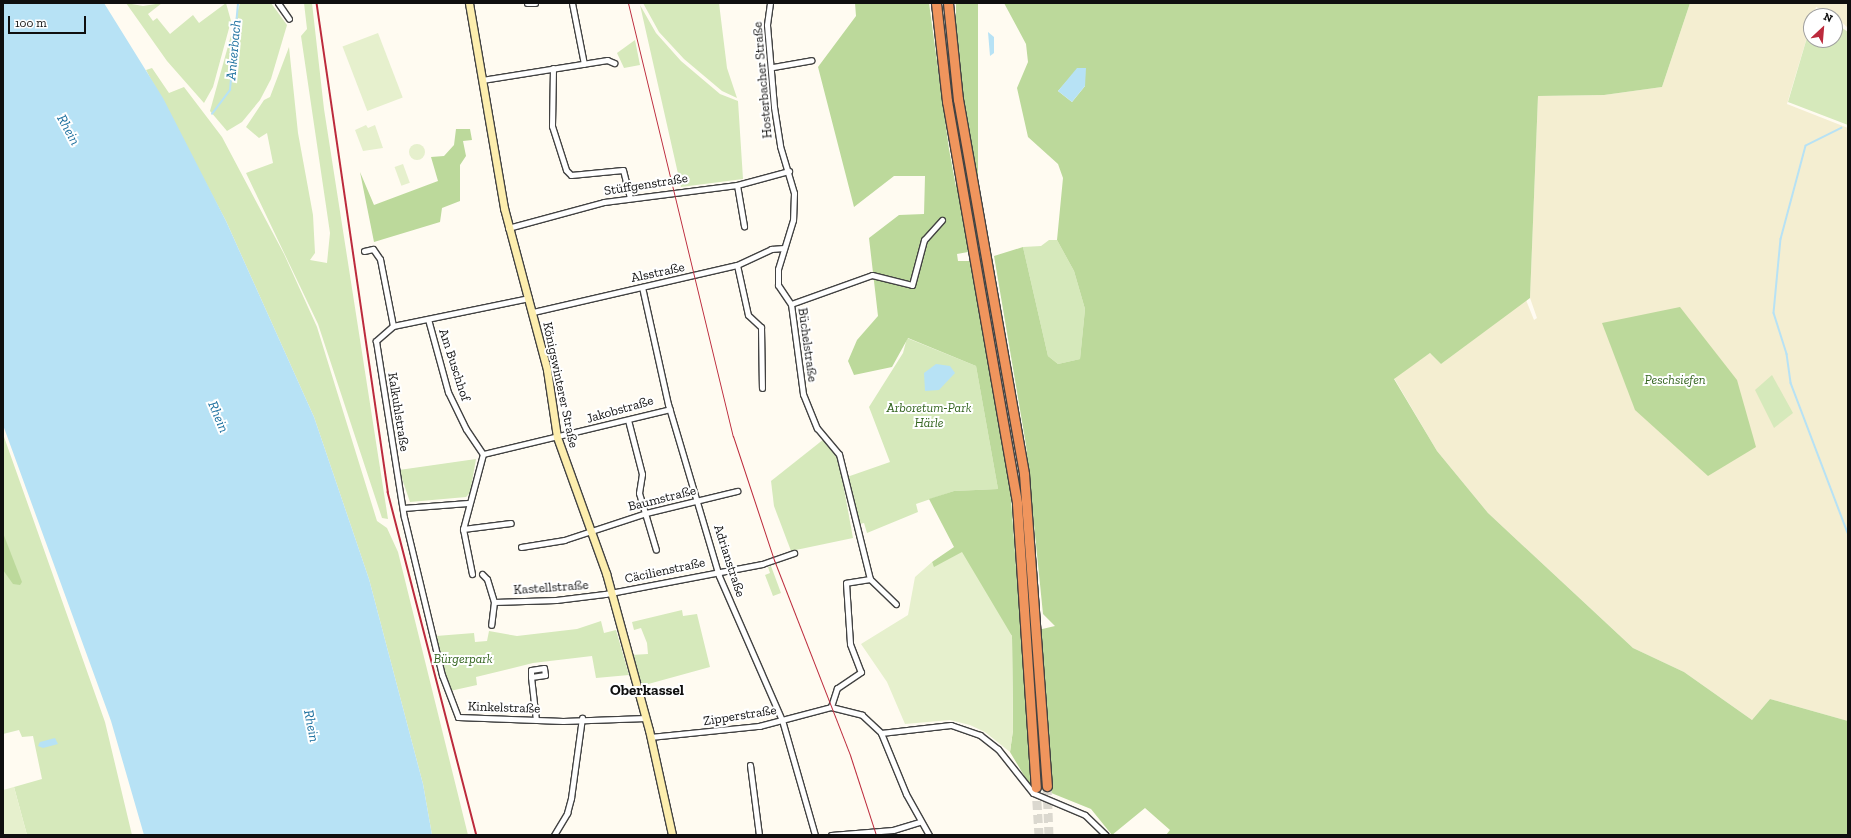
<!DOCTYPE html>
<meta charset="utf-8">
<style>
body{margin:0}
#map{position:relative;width:1851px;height:838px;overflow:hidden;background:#fffbf1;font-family:"Zilla Slab",serif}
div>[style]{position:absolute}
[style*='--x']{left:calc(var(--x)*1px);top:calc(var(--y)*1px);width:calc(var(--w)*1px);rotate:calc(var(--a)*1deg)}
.farmland>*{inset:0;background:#f4eed1}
.green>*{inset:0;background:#d6e9bb}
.forest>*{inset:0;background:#bcd99b;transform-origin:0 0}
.pitch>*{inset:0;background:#e6f0cd;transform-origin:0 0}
.round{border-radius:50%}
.water>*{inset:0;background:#b7e2f5}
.stream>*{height:1.5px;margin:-0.75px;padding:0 0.75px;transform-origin:0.75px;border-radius:0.75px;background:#b7e2f5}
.highway-tunnel>*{height:9px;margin-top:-4.5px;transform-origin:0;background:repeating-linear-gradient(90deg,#dbd8cf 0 9px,transparent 0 13.5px)}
.roads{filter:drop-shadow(1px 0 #424242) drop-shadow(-1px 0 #424242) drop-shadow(0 1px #424242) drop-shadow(0 -1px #424242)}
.street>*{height:5px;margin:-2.5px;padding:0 2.5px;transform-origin:2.5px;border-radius:2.5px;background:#fff}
.secondary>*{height:7px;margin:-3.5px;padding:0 3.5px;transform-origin:3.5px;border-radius:3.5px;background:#fdeeae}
.highway>*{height:9px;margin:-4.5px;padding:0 4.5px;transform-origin:4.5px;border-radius:4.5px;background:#f0955d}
.tram>*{height:1px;margin:-0.5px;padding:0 0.5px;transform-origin:0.5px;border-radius:0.5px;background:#bc2a3c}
.rail>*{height:1.5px;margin:-0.75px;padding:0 0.75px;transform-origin:0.75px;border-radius:0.75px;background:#bc2a3c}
span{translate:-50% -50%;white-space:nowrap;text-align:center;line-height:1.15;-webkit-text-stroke:4px #fff;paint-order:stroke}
.street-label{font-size:13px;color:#0f0f0f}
.park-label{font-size:13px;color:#346520;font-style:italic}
.water-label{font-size:14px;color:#1b6f9e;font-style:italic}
.quarter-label{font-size:15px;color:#0f0f0f;font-weight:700}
.frame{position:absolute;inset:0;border:4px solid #0f0f0f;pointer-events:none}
.north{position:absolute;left:1803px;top:8px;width:40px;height:40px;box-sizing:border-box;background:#fff;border:1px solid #9f9f9f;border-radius:50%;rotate:26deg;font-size:11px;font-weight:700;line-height:16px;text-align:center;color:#0f0f0f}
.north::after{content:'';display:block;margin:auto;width:14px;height:18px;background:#bc2a3c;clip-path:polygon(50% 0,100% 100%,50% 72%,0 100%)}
.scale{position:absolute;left:8px;top:16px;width:78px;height:18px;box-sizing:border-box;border:2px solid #0f0f0f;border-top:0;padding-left:5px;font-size:12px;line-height:14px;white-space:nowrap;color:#0f0f0f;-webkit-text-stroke:3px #fff;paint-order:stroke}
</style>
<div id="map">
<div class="farmland">
<i style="clip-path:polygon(1690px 3px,1848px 3px,1848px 28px,1835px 16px,1816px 7px,1787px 104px,1848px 128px,1848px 721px,1770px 699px,1752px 720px,1684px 672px,1633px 648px,1488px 513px,1437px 451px,1394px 378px,1430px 353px,1441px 364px,1526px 300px,1534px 320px,1537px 318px,1530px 298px,1538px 96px,1604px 95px,1662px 87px)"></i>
</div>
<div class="green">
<i style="clip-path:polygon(126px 3px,143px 6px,162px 3px,148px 14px,153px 21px,157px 18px,170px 34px,193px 15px,199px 23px,226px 3px,231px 21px,213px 87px,204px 103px,167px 61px)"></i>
<i style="clip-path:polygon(240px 3px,271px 3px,287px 25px,271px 79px,260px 100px,242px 122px,227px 131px,210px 111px)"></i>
<i style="clip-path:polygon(304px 3px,312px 3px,324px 109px,388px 519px,382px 518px,318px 324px,246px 173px,273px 163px,267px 133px,259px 138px,246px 127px,264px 100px,270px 97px,289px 47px,298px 133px,313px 215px,315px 253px,310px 260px,327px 263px,330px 233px,301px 36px,307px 29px)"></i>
<i style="clip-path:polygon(643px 3px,719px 3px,727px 68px,737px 98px,722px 91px,684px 59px,659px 32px)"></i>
<i style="clip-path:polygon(640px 5px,656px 33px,681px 61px,720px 94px,738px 101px,743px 179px,681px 187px)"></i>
<i style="clip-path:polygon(1835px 23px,1848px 32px,1848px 125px,1788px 102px,1811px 24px,1811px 40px,1835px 40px)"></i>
<i style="clip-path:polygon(635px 40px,640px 65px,624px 68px,617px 53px)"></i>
<i style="clip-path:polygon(152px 68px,169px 93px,184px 87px,222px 137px,284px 254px,317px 327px,377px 521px,387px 528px,398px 552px,468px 835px,432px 835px,423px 784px,369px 579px,314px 417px,226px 221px,146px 70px)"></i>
<i style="clip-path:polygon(1049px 240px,1057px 240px,1074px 271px,1085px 309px,1080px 359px,1058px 364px,1048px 356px,1023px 247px,1041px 246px)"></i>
<i style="clip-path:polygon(907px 338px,976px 366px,998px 489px,954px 491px,916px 504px,918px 512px,867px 533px,864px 523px,855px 525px,847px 477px,890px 462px,869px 407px,903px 353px)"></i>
<i style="clip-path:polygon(1772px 375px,1793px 413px,1774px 428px,1755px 390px)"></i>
<i style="clip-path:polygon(3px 434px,105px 722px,132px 835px,27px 835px,14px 787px,42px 779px,33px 736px,22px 737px,19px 730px,3px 734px)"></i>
<i style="clip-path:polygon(824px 439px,838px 456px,853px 538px,791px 551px,774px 506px,771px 481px)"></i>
<i style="clip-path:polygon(476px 459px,470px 493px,466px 497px,410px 502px,399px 470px)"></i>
<i style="clip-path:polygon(771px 566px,781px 593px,773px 596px,765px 575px,770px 573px,768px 567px)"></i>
<i style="clip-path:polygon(682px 610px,683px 616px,697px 614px,710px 667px,641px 686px,631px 655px,648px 654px,647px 643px,641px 628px,634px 630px,632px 622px)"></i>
<i style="clip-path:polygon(601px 621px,604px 633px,616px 630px,629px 675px,596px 678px,592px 656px,533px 663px,476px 677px,477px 685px,450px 691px,436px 636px,474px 633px,475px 642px,487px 641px,489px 631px,517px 636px,577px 629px)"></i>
</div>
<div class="forest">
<i style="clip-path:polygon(evenodd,855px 3px,929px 3px,949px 149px,968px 252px,957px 254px,958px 261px,970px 261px,1010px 486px,1021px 634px,1055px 626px,1043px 614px,1026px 445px,994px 256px,1023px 247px,1048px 356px,1058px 364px,1080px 359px,1085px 309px,1074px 271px,1057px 240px,1063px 178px,1058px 164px,1028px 137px,1017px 88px,1028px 62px,1026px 44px,1004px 3px,1690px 3px,1662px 87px,1604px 95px,1538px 96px,1530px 298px,1441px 364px,1430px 353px,1394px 379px,1437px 451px,1488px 513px,1633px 648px,1684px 672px,1752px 720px,1770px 699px,1848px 721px,1848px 835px,1166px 835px,1170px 830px,1145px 808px,1112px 835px,1091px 809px,1029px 784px,1010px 752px,1013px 730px,1012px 636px,933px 567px,932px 562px,954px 547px,929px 499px,954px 491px,998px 489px,976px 366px,908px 338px,892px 367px,854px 375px,848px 361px,857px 340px,878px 316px,869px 238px,899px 215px,924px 214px,925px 176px,894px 176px,854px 207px,818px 67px,856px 16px,855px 3px,1074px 73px,1085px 86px,1072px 102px,1058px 91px,1074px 73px)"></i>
<i style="left:956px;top:3px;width:22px;height:247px"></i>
<i style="clip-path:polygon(456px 129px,470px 129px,472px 140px,463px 141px,466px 156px,460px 165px,460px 201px,442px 208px,440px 222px,374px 242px,360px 172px,374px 205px,438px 181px,431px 157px,444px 156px,454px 145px)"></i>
<i style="clip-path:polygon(1680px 307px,1737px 380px,1756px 447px,1708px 476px,1635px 410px,1602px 323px)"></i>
<i style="clip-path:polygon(3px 533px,22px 582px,20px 585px,13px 584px,3px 570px)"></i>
</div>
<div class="pitch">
<i style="left:378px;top:33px;width:69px;height:38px;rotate:69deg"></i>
<i style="clip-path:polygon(366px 125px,368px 128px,375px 125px,383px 148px,363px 151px,355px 130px)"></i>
<i class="round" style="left:409px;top:144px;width:16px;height:16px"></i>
<i style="left:403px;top:164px;width:20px;height:9px;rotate:70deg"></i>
<i style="clip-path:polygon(962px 552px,1012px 636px,1013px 730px,1010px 752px,985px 732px,970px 725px,950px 720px,905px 724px,887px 682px,861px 644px,908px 615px,915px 577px,932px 562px,934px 567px)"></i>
<i style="clip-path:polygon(14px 787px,27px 835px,3px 835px,3px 790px)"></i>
</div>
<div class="water">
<i style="clip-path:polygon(3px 3px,104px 3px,163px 98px,226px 221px,314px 417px,369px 579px,423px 784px,432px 835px,144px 835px,111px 721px,3px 425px)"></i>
<i style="clip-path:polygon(988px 32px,994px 37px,994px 53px,990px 56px)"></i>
<i style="clip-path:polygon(1077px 68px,1086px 68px,1085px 86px,1072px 102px,1058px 91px)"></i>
<i style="clip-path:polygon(936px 364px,950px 366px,955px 373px,939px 390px,925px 391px,924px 373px)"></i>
<i style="clip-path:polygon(55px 738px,58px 744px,43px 748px,38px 746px,40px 742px)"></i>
</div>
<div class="stream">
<i style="--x:212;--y:114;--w:30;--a:-53"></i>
<i style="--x:230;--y:90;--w:87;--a:-84.7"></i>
<i style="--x:1842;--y:128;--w:40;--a:153.4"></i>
<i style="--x:1806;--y:146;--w:96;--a:105"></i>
<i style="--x:1781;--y:239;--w:74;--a:95.4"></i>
<i style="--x:1774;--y:313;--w:43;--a:72.4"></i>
<i style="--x:1787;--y:354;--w:29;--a:82"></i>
<i style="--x:1791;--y:383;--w:160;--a:69.2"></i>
</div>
<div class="highway-tunnel">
<i style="--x:1047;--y:786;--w:49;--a:87.7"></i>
<i style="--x:1036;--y:787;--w:48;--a:86.4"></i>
</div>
<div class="roads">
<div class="street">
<i style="--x:278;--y:3;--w:19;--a:55"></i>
<i style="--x:527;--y:3;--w:8;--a:0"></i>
<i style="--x:572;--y:3;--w:62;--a:78.9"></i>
<i style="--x:770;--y:3;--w:22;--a:98"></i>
<i style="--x:767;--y:25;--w:82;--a:85.1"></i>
<i style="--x:774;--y:107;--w:39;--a:81"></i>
<i style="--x:780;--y:146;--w:49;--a:73.4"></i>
<i style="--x:794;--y:193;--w:27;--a:92"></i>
<i style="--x:793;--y:220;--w:51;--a:107"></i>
<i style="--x:778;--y:269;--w:16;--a:90"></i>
<i style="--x:778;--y:285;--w:23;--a:56"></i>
<i style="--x:791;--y:304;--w:91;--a:82.4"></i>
<i style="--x:803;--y:394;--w:37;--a:68"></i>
<i style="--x:817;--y:428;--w:34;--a:50"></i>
<i style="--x:839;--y:454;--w:129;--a:76.1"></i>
<i style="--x:870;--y:579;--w:24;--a:171"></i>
<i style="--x:846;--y:583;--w:61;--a:86.2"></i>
<i style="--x:850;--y:644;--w:30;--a:69"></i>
<i style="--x:861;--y:672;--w:29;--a:146"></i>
<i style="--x:837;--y:688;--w:20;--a:108"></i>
<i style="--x:773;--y:67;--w:39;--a:-10"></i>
<i style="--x:553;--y:68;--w:58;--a:91"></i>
<i style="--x:552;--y:126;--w:46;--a:72.3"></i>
<i style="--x:566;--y:170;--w:7;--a:45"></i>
<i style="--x:571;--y:175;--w:52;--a:-5.5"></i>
<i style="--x:623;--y:170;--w:29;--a:76"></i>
<i style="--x:482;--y:80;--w:127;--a:-9.1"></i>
<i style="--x:607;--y:60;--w:8;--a:23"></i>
<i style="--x:737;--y:185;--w:42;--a:80.3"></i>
<i style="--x:508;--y:228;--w:99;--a:-15.2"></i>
<i style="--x:604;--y:202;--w:134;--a:-7.3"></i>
<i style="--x:737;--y:185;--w:54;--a:-15.1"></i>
<i style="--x:364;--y:251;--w:9;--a:-13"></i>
<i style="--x:373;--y:249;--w:12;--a:55"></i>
<i style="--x:380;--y:259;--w:68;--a:79"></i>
<i style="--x:737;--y:265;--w:51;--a:77.6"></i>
<i style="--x:748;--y:315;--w:18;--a:43"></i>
<i style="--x:761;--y:327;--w:61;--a:89.1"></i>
<i style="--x:642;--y:287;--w:120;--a:77.5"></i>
<i style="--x:668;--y:404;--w:179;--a:73.5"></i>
<i style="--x:719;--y:576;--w:157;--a:66.4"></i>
<i style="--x:782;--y:720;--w:120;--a:74"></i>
<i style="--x:529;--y:298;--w:139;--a:168.4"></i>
<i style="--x:393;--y:326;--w:23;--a:139"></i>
<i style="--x:376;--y:341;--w:178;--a:81"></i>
<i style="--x:404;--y:517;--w:163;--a:76.5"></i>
<i style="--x:442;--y:675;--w:45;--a:69.1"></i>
<i style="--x:458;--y:717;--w:105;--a:2.2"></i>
<i style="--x:563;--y:721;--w:83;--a:-2.1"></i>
<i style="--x:791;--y:304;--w:86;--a:-19.7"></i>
<i style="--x:872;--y:275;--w:41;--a:14"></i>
<i style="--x:912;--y:285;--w:47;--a:-75.1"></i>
<i style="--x:924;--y:240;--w:27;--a:-48"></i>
<i style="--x:533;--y:312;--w:209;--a:-13"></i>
<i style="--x:737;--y:265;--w:38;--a:-25"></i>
<i style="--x:771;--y:249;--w:13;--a:-4"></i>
<i style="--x:428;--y:319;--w:76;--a:74.7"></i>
<i style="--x:448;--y:392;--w:41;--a:64.1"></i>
<i style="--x:466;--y:429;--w:30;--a:56"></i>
<i style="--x:483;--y:454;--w:78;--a:104.9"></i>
<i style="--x:463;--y:529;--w:46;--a:78.7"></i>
<i style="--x:628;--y:420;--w:56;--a:75.5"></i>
<i style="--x:642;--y:474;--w:19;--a:99"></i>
<i style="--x:639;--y:493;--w:59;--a:73.4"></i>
<i style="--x:483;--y:454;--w:192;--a:-13.5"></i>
<i style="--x:403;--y:508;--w:65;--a:-4.4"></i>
<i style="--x:463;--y:529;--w:48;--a:-7.1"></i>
<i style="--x:521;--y:547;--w:44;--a:-9.2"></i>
<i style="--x:564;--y:540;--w:86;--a:-18.2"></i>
<i style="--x:646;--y:513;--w:94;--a:-13.6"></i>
<i style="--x:482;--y:574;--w:7;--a:45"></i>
<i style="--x:487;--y:579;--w:24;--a:73"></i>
<i style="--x:494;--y:602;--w:23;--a:97"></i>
<i style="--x:870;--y:579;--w:36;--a:44"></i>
<i style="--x:494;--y:602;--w:62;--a:-1.8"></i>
<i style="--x:556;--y:600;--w:49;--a:-7"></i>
<i style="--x:605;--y:594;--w:160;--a:-10.8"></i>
<i style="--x:762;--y:564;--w:34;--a:-19"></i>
<i style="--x:531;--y:677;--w:7;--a:-90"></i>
<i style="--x:531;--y:670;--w:13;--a:-9"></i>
<i style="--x:544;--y:668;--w:7;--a:82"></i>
<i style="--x:545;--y:675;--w:14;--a:172"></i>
<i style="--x:531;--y:677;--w:43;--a:83.4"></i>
<i style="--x:831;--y:707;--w:32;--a:14"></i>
<i style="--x:862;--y:715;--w:26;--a:43"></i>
<i style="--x:881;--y:733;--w:66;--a:67.7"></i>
<i style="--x:906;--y:794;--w:47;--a:60.7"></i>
<i style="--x:881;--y:733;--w:70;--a:-6.5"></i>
<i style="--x:951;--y:725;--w:31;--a:19"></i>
<i style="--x:980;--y:735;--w:23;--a:38"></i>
<i style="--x:998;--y:749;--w:56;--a:51.5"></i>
<i style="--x:1033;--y:793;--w:56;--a:22.9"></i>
<i style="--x:1085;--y:815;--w:29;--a:44"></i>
<i style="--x:650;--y:737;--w:110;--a:-5.8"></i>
<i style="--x:759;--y:726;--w:74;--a:-14.8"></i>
<i style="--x:750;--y:765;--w:71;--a:82.7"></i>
<i style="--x:554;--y:835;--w:26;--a:-59"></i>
<i style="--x:567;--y:813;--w:16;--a:-75"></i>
<i style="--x:571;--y:798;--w:81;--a:-82.2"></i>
<i style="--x:831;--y:835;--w:62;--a:-4.6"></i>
<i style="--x:893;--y:830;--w:27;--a:-17"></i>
</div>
<div class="secondary">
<i style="--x:469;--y:3;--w:208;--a:80.3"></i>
<i style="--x:504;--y:208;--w:168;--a:75.1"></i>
<i style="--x:547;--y:370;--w:68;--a:81.5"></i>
<i style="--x:557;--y:437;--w:145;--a:70.2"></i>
<i style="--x:606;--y:573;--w:163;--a:74.7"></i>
<i style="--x:649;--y:730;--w:107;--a:77.6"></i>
</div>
<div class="highway">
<i style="--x:936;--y:3;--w:99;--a:83.6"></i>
<i style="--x:947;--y:101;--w:409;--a:80.1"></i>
<i style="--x:1017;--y:504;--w:284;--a:86.2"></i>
<i style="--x:948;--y:3;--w:97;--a:84.1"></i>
<i style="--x:958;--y:99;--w:381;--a:80"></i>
<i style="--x:1024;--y:474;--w:313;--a:85.8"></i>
</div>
</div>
<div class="tram">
<i style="--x:628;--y:3;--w:446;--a:76.4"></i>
<i style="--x:733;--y:436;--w:131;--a:71.7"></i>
<i style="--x:774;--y:560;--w:209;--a:68.7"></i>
<i style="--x:850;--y:755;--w:84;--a:72"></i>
</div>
<div class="rail">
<i style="--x:317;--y:3;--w:494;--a:81.7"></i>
<i style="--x:388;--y:492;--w:354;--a:75.5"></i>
</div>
<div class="street-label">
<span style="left:763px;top:80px;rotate:-95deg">Hosterbacher Straße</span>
<span style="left:646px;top:185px;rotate:-9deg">Stüffgenstraße</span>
<span style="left:658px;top:273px;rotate:-12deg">Alsstraße</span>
<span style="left:807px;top:345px;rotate:82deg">Büchelstraße</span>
<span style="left:454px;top:365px;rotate:72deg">Am Buschhof</span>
<span style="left:560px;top:385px;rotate:78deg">Königswinterer Straße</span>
<span style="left:620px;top:410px;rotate:-16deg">Jakobstraße</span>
<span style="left:398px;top:412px;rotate:81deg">Kalkuhlstraße</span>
<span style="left:662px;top:499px;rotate:-14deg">Baumstraße</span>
<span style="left:729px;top:561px;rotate:72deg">Adrianstraße</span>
<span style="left:665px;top:571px;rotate:-12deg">Cäcilienstraße</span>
<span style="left:551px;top:588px;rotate:-4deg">Kastellstraße</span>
<span style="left:504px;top:708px;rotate:2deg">Kinkelstraße</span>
<span style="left:740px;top:716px;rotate:-9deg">Zipperstraße</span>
</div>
<div class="park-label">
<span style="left:1675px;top:380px">Peschsiefen</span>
<span style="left:929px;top:416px">Arboretum-Park<br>Härle</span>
<span style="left:463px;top:659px">Bürgerpark</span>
</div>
<div class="water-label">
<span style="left:234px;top:50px;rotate:-85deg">Ankerbach</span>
<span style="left:68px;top:130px;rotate:61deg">Rhein</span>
<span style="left:218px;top:417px;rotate:67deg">Rhein</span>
<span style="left:311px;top:726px;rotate:79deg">Rhein</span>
</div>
<div class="quarter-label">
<span style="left:647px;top:691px">Oberkassel</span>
</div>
<div class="frame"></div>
<div class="north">N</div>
<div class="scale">100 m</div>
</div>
